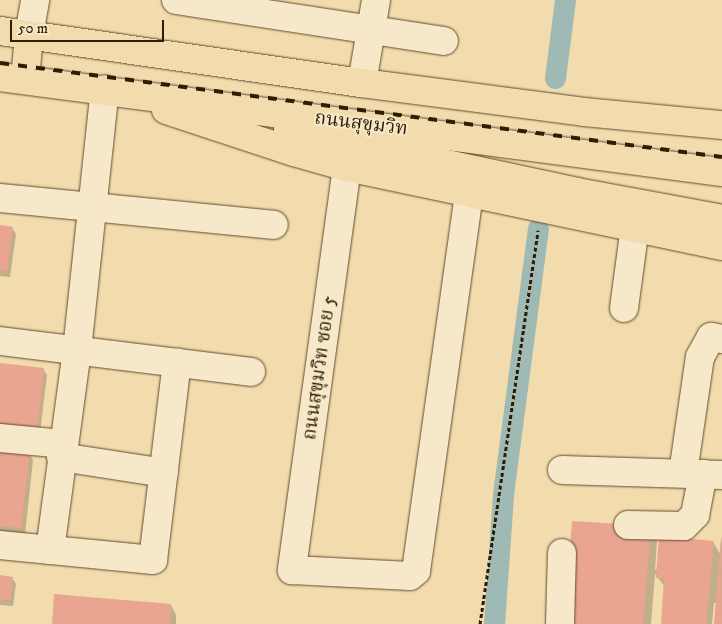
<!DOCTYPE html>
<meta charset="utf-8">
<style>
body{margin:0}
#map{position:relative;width:722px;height:624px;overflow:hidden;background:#f2dbad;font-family:"IM FELL DW Pica","Noto Serif Thai",serif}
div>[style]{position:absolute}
.shadow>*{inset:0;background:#0003}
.canal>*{height:21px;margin:-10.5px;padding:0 10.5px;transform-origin:10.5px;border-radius:10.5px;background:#9fb9b4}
.building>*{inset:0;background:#e9a590}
.path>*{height:3px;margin-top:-1.5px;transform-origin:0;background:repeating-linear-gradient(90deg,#2e1d04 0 4px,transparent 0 6.5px)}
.roads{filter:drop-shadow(0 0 1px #5f4c2e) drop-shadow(0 0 1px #5f4c2e)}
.minor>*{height:28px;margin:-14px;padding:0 14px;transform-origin:14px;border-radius:14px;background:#f7e8ca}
.highway>*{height:28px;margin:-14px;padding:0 14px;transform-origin:14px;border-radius:14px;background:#f2dbad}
.rail>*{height:4px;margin-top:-2px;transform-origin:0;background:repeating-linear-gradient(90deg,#2e1d04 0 9px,transparent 0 18px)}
span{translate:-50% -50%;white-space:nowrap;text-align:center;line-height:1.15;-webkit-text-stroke:4px #f7e8ca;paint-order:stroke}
.street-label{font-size:19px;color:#2e1d04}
.scale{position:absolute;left:10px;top:20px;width:154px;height:22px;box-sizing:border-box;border:2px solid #2e1d04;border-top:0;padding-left:6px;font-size:15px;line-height:18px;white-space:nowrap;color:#2e1d04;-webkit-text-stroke:4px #f7e8ca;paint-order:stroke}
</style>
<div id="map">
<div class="shadow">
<i style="clip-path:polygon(0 226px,12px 228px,16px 234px,10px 277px,0 276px)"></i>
<i style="clip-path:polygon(0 364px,43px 369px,47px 375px,38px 450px)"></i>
<i style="clip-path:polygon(0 450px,29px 453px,33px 460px,25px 535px,0 532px)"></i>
<i style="clip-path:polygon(650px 528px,657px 540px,655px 570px,713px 542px,720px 554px,722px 535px,722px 624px,715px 624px,717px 603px,714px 603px,712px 624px,662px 624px,665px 587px,655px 574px,651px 624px,565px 624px)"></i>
<i style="clip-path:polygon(0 577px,12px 578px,16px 584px,13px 606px,0 605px)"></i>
<i style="clip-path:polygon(171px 605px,176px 615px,176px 624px,53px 624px)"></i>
</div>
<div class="canal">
<i style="left:555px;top:78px;width:79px;rotate:-82.7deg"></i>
<i style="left:494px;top:624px;width:130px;rotate:-86deg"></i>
<i style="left:503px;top:494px;width:268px;rotate:-82.5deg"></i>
</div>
<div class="building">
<i style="clip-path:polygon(0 225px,13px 227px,7px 271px,0 270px)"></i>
<i style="clip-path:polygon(0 363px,44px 368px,37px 431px,0 440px)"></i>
<i style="clip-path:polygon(0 449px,30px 452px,21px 528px,0 526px)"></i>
<i style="clip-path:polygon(572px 521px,651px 526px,643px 624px,564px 624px)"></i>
<i style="clip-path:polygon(659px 536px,714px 541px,706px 624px,661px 624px,664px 578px,656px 578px)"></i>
<i style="clip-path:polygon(721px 537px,722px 624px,714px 624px)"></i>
<i style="clip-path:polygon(0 575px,13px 577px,10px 600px,0 599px)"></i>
<i style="clip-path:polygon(54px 594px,171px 604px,170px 624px,52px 624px)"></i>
</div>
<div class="path">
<i style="left:480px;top:624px;width:398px;rotate:-81.6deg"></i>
</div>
<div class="roads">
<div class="minor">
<i style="left:176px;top:0;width:271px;rotate:8.7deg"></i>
<i style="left:29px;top:35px;width:36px;rotate:-80deg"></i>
<i style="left:362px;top:83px;width:84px;rotate:-80.4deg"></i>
<i style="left:347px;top:167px;width:407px;rotate:97.8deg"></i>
<i style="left:292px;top:570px;width:118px;rotate:2.9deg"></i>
<i style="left:410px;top:576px;width:8px;rotate:-40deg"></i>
<i style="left:416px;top:571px;width:383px;rotate:-82deg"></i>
<i style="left:0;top:198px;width:275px;rotate:5.6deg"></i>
<i style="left:624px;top:308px;width:82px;rotate:-82.3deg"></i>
<i style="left:0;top:341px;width:253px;rotate:7deg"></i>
<i style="left:0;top:438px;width:63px;rotate:5.4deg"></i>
<i style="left:61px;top:457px;width:104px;rotate:8.8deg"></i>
<i style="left:562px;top:470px;width:160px;rotate:1.8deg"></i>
<i style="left:683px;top:473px;width:117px;rotate:-81.7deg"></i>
<i style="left:700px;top:357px;width:23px;rotate:-61deg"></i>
<i style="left:711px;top:337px;width:11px;rotate:10deg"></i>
<i style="left:628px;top:525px;width:56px;rotate:1deg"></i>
<i style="left:684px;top:526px;width:16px;rotate:-45deg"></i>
<i style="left:695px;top:515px;width:42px;rotate:-79deg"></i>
<i style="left:0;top:545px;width:154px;rotate:5.6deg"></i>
<i style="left:153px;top:560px;width:199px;rotate:-83.1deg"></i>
<i style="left:50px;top:550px;width:202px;rotate:-82.3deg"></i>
<i style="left:77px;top:350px;width:262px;rotate:-83.9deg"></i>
<i style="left:560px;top:624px;width:71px;rotate:-88.4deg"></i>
</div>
<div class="highway">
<i style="left:0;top:31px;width:366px;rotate:8.2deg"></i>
<i style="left:362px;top:83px;width:224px;rotate:7.4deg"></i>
<i style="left:584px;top:112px;width:139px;rotate:5.4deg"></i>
<i style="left:0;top:77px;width:728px;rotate:7.5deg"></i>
<i style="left:25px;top:80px;width:45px;rotate:-84.9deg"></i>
<i style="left:166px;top:110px;width:135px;rotate:18.2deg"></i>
<i style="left:294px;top:152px;width:55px;rotate:15.8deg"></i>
<i style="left:347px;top:167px;width:383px;rotate:11.9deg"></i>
<i style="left:288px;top:130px;width:296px;rotate:12.1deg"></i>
<i style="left:577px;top:192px;width:147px;rotate:10.5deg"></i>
</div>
</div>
<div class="rail">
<i style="left:0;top:63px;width:728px;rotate:7.42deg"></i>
</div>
<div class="street-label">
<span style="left:361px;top:124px;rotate:7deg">ถนนสุขุมวิท</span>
<span style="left:320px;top:368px;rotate:-82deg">ถนนสุขุมวิท ซอย 5</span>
</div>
<div class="scale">50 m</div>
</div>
